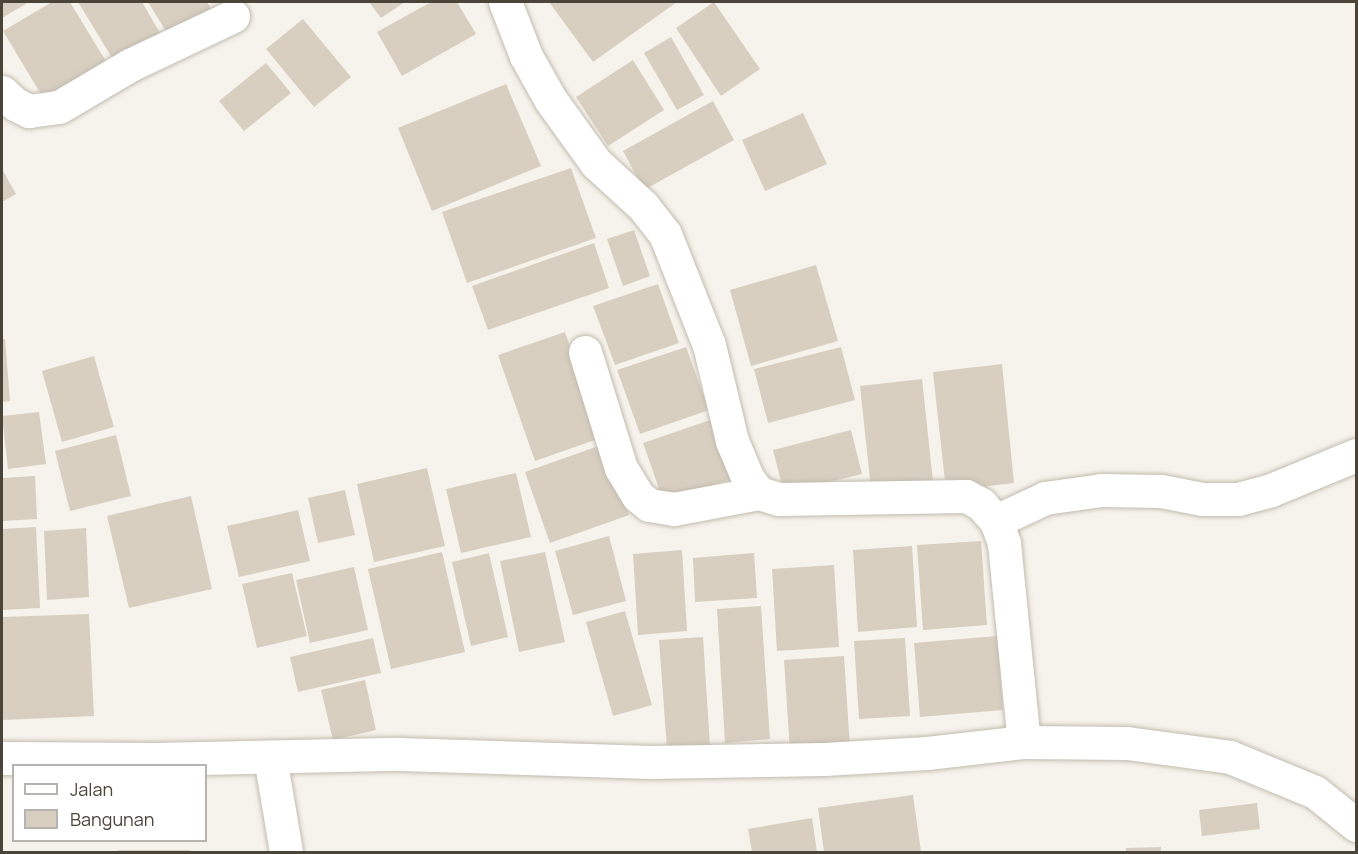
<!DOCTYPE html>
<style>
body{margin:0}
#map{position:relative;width:1358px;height:854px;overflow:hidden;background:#f6f3ec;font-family:Manrope,sans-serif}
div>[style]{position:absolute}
.building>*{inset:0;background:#d8cfc1}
.roads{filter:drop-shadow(0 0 2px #c2bbae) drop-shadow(0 0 2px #c2bbae)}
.street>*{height:33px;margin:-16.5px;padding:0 16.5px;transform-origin:16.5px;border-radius:16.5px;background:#fff}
span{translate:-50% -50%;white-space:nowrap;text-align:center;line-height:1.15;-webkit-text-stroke:4.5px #fff;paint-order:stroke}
.frame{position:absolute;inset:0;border:3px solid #4b4439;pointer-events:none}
.legend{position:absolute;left:12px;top:764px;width:195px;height:78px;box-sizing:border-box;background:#fff;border:2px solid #b7b4b0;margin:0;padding:8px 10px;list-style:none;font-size:18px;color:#4b4439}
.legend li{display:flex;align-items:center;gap:12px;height:30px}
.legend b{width:30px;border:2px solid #b7b4b0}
</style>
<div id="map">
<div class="building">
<i style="clip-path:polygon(2px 2px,29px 2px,2px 18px)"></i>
<i style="clip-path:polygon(52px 2px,70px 2px,110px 68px,48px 106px,3px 31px)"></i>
<i style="clip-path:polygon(78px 2px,142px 2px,163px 38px,117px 66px)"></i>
<i style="clip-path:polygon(148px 2px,207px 2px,215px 15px,172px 41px)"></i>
<i style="clip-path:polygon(369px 2px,405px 2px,381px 18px)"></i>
<i style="clip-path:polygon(431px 2px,457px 2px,476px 34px,402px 76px,377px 32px)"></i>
<i style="clip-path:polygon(549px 2px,677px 2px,593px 62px)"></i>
<i style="clip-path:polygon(714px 2px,760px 69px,721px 96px,676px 28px)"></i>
<i style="clip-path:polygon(303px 19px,351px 77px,314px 107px,266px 49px)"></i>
<i style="clip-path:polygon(671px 37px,704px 95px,677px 110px,644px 53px)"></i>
<i style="clip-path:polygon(633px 60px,664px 110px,608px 146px,576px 97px)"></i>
<i style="clip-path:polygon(266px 63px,291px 93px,244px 131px,219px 101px)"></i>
<i style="clip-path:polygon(506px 84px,541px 166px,432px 211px,398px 128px)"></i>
<i style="clip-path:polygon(713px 101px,734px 140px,644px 190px,623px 151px)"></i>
<i style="clip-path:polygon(803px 113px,827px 164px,765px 191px,742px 140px)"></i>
<i style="clip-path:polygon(571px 168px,596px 238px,467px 283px,442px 212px)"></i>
<i style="clip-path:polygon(2px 169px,16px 194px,2px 202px)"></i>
<i style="clip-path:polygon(634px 230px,650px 276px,623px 286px,607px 239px)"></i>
<i style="clip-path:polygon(594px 243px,609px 288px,488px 330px,472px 286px)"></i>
<i style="clip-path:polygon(816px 265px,838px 341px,751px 366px,730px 290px)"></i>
<i style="clip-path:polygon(658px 284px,679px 343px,615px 365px,593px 306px)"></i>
<i style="clip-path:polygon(565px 332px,601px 438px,535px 461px,498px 355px)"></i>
<i style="clip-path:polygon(2px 339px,5px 339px,10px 401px,2px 402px)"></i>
<i style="clip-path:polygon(686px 347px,709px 410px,640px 434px,617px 370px)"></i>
<i style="clip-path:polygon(841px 347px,855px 400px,768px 423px,754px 369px)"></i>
<i style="clip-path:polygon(94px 356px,114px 427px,62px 442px,42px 371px)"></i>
<i style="clip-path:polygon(1002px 364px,1014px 483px,946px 491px,933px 372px)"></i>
<i style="clip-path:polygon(922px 379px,934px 491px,872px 498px,860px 386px)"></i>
<i style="clip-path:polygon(39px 412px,46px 464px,8px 469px,2px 416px)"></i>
<i style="clip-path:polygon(716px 418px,736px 477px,664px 503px,643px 443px)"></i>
<i style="clip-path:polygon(851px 430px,862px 474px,784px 493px,773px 450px)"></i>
<i style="clip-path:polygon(116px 435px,131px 496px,70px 511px,55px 451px)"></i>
<i style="clip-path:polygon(604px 444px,629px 515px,550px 543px,525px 472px)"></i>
<i style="clip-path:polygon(427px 468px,445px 546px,374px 562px,357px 484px)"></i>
<i style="clip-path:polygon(516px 473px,531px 537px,461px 553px,446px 489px)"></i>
<i style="clip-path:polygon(35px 476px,37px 519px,2px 521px,2px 478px)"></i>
<i style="clip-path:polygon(345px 490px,355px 535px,318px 543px,308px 498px)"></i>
<i style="clip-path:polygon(191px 496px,212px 589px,129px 608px,107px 516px)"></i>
<i style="clip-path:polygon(298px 510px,310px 561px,239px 577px,227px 526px)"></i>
<i style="clip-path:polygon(36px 527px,40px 608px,2px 610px,2px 529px)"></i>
<i style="clip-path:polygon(86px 528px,89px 597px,47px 600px,44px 531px)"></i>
<i style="clip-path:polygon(609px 536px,626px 601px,573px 615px,555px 551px)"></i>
<i style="clip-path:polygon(981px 541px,987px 625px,923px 630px,917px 545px)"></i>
<i style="clip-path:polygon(912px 546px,917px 627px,858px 632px,853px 550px)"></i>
<i style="clip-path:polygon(682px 550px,687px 631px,638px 635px,633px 554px)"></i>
<i style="clip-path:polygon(442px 552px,465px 652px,391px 669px,368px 569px)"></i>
<i style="clip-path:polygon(545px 552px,565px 642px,519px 652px,500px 561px)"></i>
<i style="clip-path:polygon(489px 553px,508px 637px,471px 646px,452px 562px)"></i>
<i style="clip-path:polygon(754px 553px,757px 598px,695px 602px,693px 558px)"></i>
<i style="clip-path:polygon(834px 565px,839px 647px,777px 651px,772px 569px)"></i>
<i style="clip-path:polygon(354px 567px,368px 630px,310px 643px,296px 580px)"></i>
<i style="clip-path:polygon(292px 573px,307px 636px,257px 648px,242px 584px)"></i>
<i style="clip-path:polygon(761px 606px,770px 739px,725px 743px,717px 609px)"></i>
<i style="clip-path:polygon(625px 611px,652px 705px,613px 716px,586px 622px)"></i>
<i style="clip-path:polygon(89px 614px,94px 716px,2px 720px,2px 617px)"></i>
<i style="clip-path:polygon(997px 636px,1003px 710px,920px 717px,914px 643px)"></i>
<i style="clip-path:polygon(703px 637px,710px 746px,667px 749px,659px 640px)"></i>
<i style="clip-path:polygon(373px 638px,381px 673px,298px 692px,290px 657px)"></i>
<i style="clip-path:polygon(905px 638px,910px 716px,859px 719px,854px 641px)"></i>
<i style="clip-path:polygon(844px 656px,850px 748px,790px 752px,784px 660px)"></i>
<i style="clip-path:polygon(365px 680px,376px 730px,333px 740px,321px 690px)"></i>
<i style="clip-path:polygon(913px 795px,921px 852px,824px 852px,818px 808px)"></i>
<i style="clip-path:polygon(1257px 803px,1260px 829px,1202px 836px,1199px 810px)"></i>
<i style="clip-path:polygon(812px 818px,817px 852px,752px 852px,748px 829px)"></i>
<i style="clip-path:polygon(1161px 847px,1161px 852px,1126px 852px,1126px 848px)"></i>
<i style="clip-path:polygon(118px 850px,190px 850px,190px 852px,118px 852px)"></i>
</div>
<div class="roads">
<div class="street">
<i style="left:505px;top:2px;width:58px;rotate:68.7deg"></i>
<i style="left:526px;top:56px;width:49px;rotate:60.8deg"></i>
<i style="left:550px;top:99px;width:79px;rotate:54.3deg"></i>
<i style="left:596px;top:163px;width:64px;rotate:42.5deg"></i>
<i style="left:643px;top:206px;width:36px;rotate:52deg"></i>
<i style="left:665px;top:234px;width:119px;rotate:68.4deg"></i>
<i style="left:709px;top:345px;width:99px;rotate:76.5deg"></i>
<i style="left:732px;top:441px;width:41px;rotate:67.2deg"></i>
<i style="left:748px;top:479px;width:18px;rotate:52deg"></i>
<i style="left:759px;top:493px;width:21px;rotate:17deg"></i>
<i style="left:779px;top:499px;width:187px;rotate:-0.9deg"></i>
<i style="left:966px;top:496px;width:17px;rotate:28deg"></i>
<i style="left:981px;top:504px;width:23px;rotate:49deg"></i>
<i style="left:996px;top:521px;width:23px;rotate:70deg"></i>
<i style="left:1004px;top:543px;width:200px;rotate:84.3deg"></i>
<i style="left:2px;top:92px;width:18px;rotate:43deg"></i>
<i style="left:15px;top:104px;width:16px;rotate:27deg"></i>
<i style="left:29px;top:111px;width:30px;rotate:-8deg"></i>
<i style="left:59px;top:107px;width:82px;rotate:-30.6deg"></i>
<i style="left:130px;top:65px;width:114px;rotate:-25.4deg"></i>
<i style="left:585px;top:352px;width:121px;rotate:72.8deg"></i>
<i style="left:621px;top:468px;width:33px;rotate:59deg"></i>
<i style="left:638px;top:496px;width:14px;rotate:39deg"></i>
<i style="left:649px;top:505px;width:25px;rotate:9deg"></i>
<i style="left:674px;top:509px;width:86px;rotate:-10.7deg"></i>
<i style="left:996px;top:521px;width:54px;rotate:-25.1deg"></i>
<i style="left:1045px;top:498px;width:57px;rotate:-8.1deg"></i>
<i style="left:1101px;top:490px;width:60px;rotate:1deg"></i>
<i style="left:1161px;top:491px;width:42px;rotate:11deg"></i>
<i style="left:1202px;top:499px;width:36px"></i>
<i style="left:1238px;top:499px;width:34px;rotate:-15deg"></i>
<i style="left:1271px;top:490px;width:92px;rotate:-22.4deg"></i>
<i style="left:270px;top:757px;width:96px;rotate:80.4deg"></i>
<i style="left:2px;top:758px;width:152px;rotate:0.4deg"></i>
<i style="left:154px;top:759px;width:245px;rotate:-1.2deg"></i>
<i style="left:399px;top:754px;width:251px;rotate:1.8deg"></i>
<i style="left:650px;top:762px;width:174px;rotate:-1deg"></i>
<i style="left:824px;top:759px;width:103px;rotate:-3.3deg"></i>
<i style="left:927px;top:753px;width:98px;rotate:-6.5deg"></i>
<i style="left:1024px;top:742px;width:103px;rotate:0.6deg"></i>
<i style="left:1127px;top:743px;width:104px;rotate:7.7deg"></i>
<i style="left:1230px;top:757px;width:92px;rotate:22.4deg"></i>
<i style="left:1315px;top:792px;width:53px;rotate:38.8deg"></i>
</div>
</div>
<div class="frame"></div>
<ul class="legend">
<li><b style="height:8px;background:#fff"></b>Jalan</li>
<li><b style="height:16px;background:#d8cfc1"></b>Bangunan</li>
</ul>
</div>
